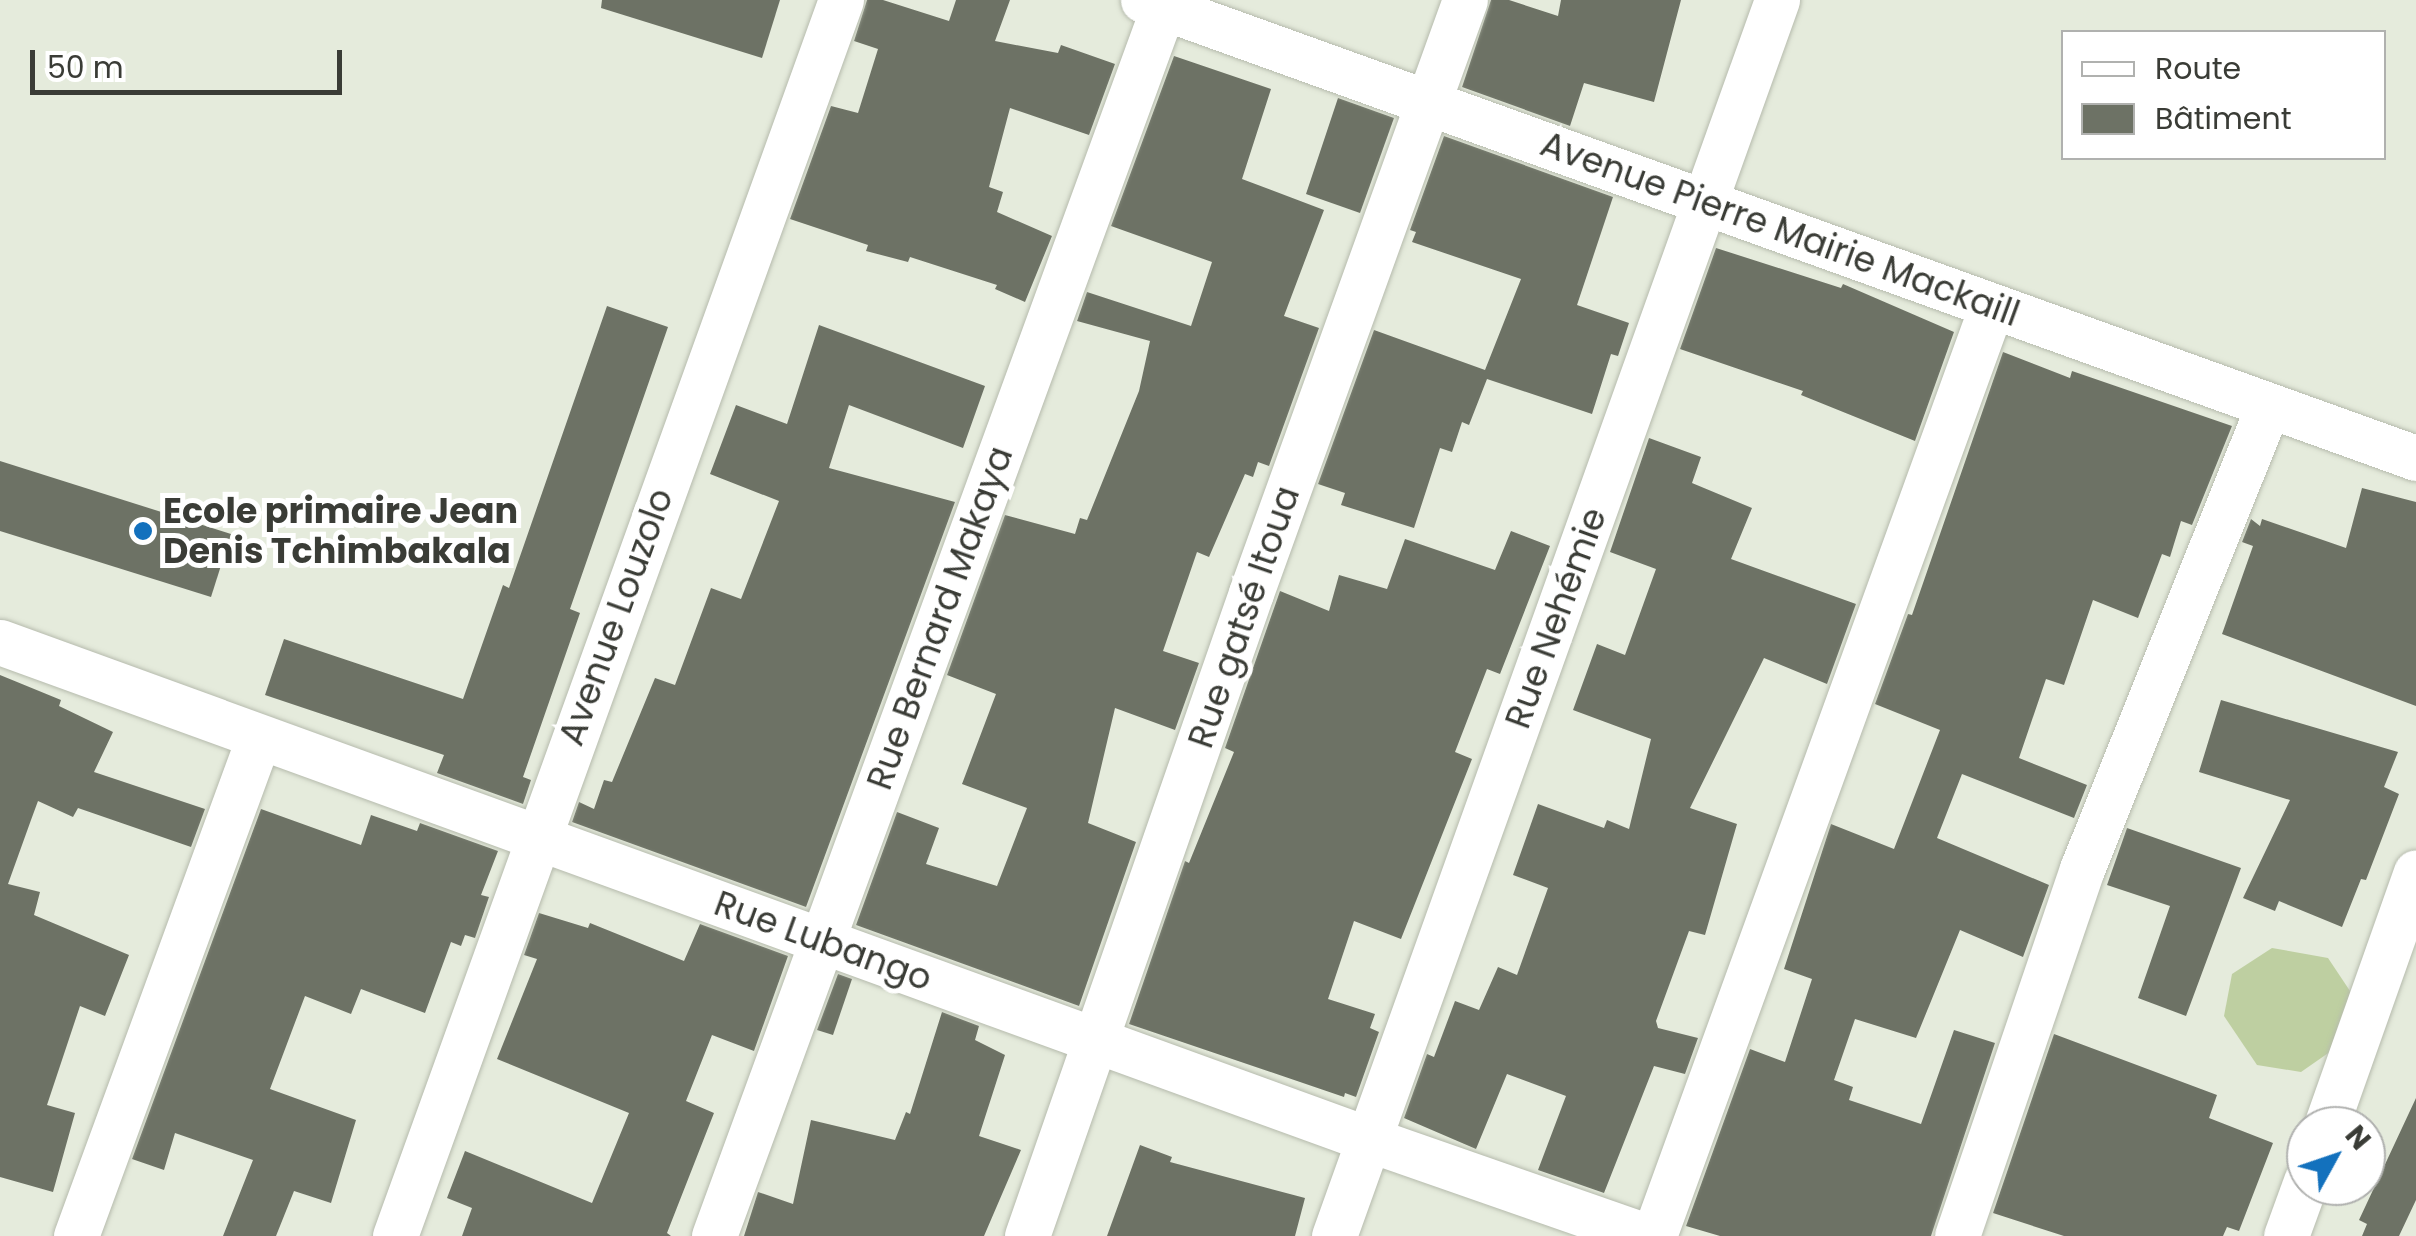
<!DOCTYPE html>
<meta charset="utf-8">
<style>
body{margin:0}
#map{position:relative;width:2416px;height:1236px;overflow:hidden;background:#e5ebdc;font-family:Poppins,sans-serif}
div>[style]{position:absolute}
.green>*{inset:0;background:#becfa1}
.building>*{inset:0;background:#6d7265}
.roads{filter:drop-shadow(0 0 2px #b6bbad) drop-shadow(0 0 2px #b6bbad)}
.street>*{height:45px;margin:-22.5px;padding:0 22.5px;transform-origin:22.5px;border-radius:22.5px;background:#fff}
.dots>*{width:28px;height:28px;translate:-50% -50%;box-sizing:border-box;border:5px solid #fff;border-radius:50%}
span{translate:-50% -50%;white-space:nowrap;text-align:center;line-height:1.15;-webkit-text-stroke:10px #fff;paint-order:stroke}
.street-label{font-size:35px;color:#3a3c36}
.poi-label{font-size:35px;color:#3a3c36;font-weight:700}
.left{translate:0 -50%;text-align:left}
.legend{position:absolute;left:2061px;top:30px;width:325px;height:130px;box-sizing:border-box;background:#fff;border:2px solid #b0b1af;margin:0;padding:12px 18px;list-style:none;font-size:30px;color:#3a3c36}
.legend li{display:flex;align-items:center;gap:20px;height:50px}
.legend b{width:50px;border:2px solid #b0b1af}
.north{position:absolute;left:2286px;top:1106px;width:100px;height:100px;box-sizing:border-box;background:#fff;border:2px solid #b0b1af;border-radius:50%;rotate:50deg;font-size:28px;font-weight:700;line-height:40px;text-align:center;color:#3a3c36}
.north::after{content:'';display:block;margin:auto;width:35px;height:45px;background:#1371bd;clip-path:polygon(50% 0,100% 100%,50% 72%,0 100%)}
.scale{position:absolute;left:30px;top:50px;width:312px;height:45px;box-sizing:border-box;border:5px solid #3a3c36;border-top:0;padding-left:12px;font-size:30px;line-height:35px;white-space:nowrap;color:#3a3c36;-webkit-text-stroke:8px #fff;paint-order:stroke}
</style>
<div id="map">
<div class="green">
<i style="clip-path:polygon(2272px 948px,2328px 958px,2362px 1009px,2347px 1040px,2301px 1072px,2257px 1065px,2224px 1016px,2232px 974px)"></i>
</div>
<div class="building">
<i style="clip-path:polygon(602px 0,780px 0,762px 58px,601px 8px)"></i>
<i style="clip-path:polygon(867px 0,883px 0,949px 21px,956px 0,1010px 0,995px 41px,1058px 53px,1061px 45px,1115px 64px,1089px 135px,1010px 108px,989px 187px,1003px 192px,997px 212px,1052px 236px,1025px 302px,995px 289px,997px 285px,910px 257px,908px 262px,866px 251px,868px 245px,790px 219px,831px 106px,858px 113px,878px 49px,854px 41px)"></i>
<i style="clip-path:polygon(1491px 0,1509px 0,1558px 16px,1561px 0,1681px 0,1654px 102px,1584px 83px,1570px 126px,1462px 87px)"></i>
<i style="clip-path:polygon(1174px 56px,1271px 89px,1242px 179px,1324px 210px,1284px 316px,1319px 328px,1269px 466px,1258px 462px,1253px 477px,1245px 474px,1209px 557px,1197px 552px,1163px 651px,1199px 663px,1175px 730px,1115px 708px,1088px 823px,1136px 842px,1079px 1006px,856px 925px,897px 812px,939px 828px,926px 864px,997px 886px,1027px 808px,962px 784px,996px 694px,947px 675px,1005px 515px,1075px 534px,1080px 518px,1087px 520px,1139px 391px,1150px 341px,1077px 321px,1087px 292px,1191px 326px,1212px 262px,1111px 226px)"></i>
<i style="clip-path:polygon(1338px 98px,1394px 118px,1360px 213px,1306px 194px)"></i>
<i style="clip-path:polygon(1444px 136px,1613px 197px,1577px 305px,1629px 323px,1618px 356px,1611px 354px,1592px 414px,1487px 379px,1469px 425px,1462px 422px,1452px 452px,1440px 448px,1414px 528px,1341px 505px,1345px 493px,1318px 484px,1374px 330px,1485px 370px,1521px 279px,1412px 242px,1416px 232px,1410px 230px)"></i>
<i style="clip-path:polygon(1716px 248px,1841px 288px,1843px 284px,1954px 332px,1915px 441px,1801px 395px,1803px 391px,1680px 349px)"></i>
<i style="clip-path:polygon(607px 306px,668px 327px,570px 609px,580px 613px,523px 777px,531px 780px,523px 804px,437px 773px,444px 755px,265px 695px,284px 639px,463px 699px,503px 585px,509px 588px)"></i>
<i style="clip-path:polygon(819px 325px,985px 386px,963px 448px,849px 405px,829px 468px,955px 502px,806px 907px,572px 822px,579px 802px,594px 809px,604px 780px,612px 782px,655px 678px,675px 685px,711px 588px,741px 599px,779px 501px,710px 474px,736px 405px,787px 424px)"></i>
<i style="clip-path:polygon(2003px 352px,2070px 378px,2072px 371px,2232px 426px,2192px 525px,2181px 521px,2170px 557px,2162px 554px,2138px 618px,2093px 600px,2064px 685px,2046px 679px,2019px 758px,2087px 785px,2074px 818px,1962px 774px,1937px 838px,2049px 885px,2023px 957px,1960px 930px,1916px 1038px,1855px 1019px,1834px 1080px,1853px 1087px,1849px 1100px,1921px 1124px,1954px 1030px,1995px 1043px,1931px 1236px,1720px 1236px,1686px 1226px,1750px 1049px,1785px 1062px,1812px 979px,1784px 969px,1831px 824px,1894px 849px,1940px 730px,1875px 704px,1908px 614px,1912px 615px)"></i>
<i style="clip-path:polygon(1649px 438px,1701px 457px,1692px 483px,1752px 508px,1731px 559px,1856px 604px,1827px 684px,1764px 658px,1690px 808px,1737px 824px,1705px 935px,1689px 931px,1656px 1021px,1658px 1028px,1698px 1038px,1685px 1074px,1654px 1066px,1604px 1193px,1538px 1170px,1566px 1096px,1507px 1074px,1476px 1149px,1404px 1118px,1427px 1054px,1434px 1057px,1455px 1001px,1479px 1010px,1498px 967px,1517px 975px,1548px 888px,1513px 875px,1538px 804px,1604px 828px,1607px 820px,1629px 829px,1651px 739px,1573px 710px,1597px 644px,1625px 655px,1656px 569px,1610px 552px)"></i>
<i style="clip-path:polygon(0 461px,231px 534px,211px 597px,0 531px)"></i>
<i style="clip-path:polygon(2362px 488px,2416px 502px,2416px 706px,2222px 634px,2253px 546px,2242px 542px,2251px 519px,2260px 526px,2262px 519px,2346px 548px)"></i>
<i style="clip-path:polygon(1511px 531px,1550px 546px,1500px 674px,1487px 669px,1455px 752px,1472px 759px,1401px 939px,1354px 921px,1328px 999px,1375px 1014px,1370px 1028px,1379px 1032px,1356px 1097px,1345px 1093px,1344px 1097px,1129px 1024px,1185px 861px,1189px 863px,1234px 752px,1225px 748px,1280px 591px,1329px 611px,1339px 575px,1387px 589px,1405px 539px,1495px 570px)"></i>
<i style="clip-path:polygon(0 675px,61px 700px,59px 706px,113px 732px,94px 772px,205px 809px,191px 847px,78px 808px,73px 817px,38px 801px,31px 820px,8px 884px,40px 892px,34px 915px,129px 955px,105px 1016px,80px 1006px,47px 1105px,75px 1113px,53px 1192px,0 1177px)"></i>
<i style="clip-path:polygon(2221px 700px,2398px 752px,2384px 787px,2399px 794px,2366px 880px,2361px 879px,2342px 927px,2279px 901px,2275px 911px,2243px 898px,2290px 800px,2199px 772px)"></i>
<i style="clip-path:polygon(261px 809px,361px 845px,371px 815px,417px 831px,420px 823px,498px 851px,481px 895px,489px 897px,475px 938px,465px 935px,461px 946px,451px 942px,425px 1013px,361px 989px,351px 1014px,305px 996px,270px 1089px,356px 1120px,331px 1203px,294px 1191px,276px 1236px,223px 1236px,253px 1160px,175px 1133px,164px 1170px,132px 1159px)"></i>
<i style="clip-path:polygon(2127px 828px,2241px 868px,2186px 1016px,2138px 998px,2170px 906px,2107px 885px)"></i>
<i style="clip-path:polygon(539px 913px,588px 928px,590px 923px,684px 961px,700px 924px,788px 956px,754px 1051px,712px 1035px,686px 1101px,714px 1113px,667px 1233px,671px 1236px,462px 1236px,472px 1208px,447px 1198px,465px 1151px,592px 1203px,629px 1113px,497px 1059px,537px 959px,524px 955px)"></i>
<i style="clip-path:polygon(838px 974px,852px 979px,833px 1035px,817px 1030px)"></i>
<i style="clip-path:polygon(942px 1012px,979px 1026px,975px 1040px,1005px 1055px,979px 1136px,1021px 1150px,984px 1236px,744px 1236px,758px 1192px,793px 1204px,811px 1120px,895px 1140px,906px 1112px,910px 1114px)"></i>
<i style="clip-path:polygon(2054px 1034px,2217px 1095px,2209px 1118px,2273px 1143px,2239px 1231px,2227px 1227px,2223px 1236px,2064px 1236px,1993px 1213px)"></i>
<i style="clip-path:polygon(2416px 1098px,2416px 1200px,2399px 1236px,2362px 1236px,2367px 1224px,2359px 1220px)"></i>
<i style="clip-path:polygon(1140px 1145px,1172px 1157px,1170px 1162px,1305px 1198px,1295px 1236px,1107px 1236px)"></i>
</div>
<div class="roads">
<div class="street">
<i style="left:1143px;top:0;width:1353px;rotate:19.79deg"></i>
<i style="left:0;top:642px;width:1455px;rotate:19.97deg"></i>
<i style="left:1368px;top:1139px;width:295px;rotate:19.2deg"></i>
<i style="left:2326px;top:1126px;width:269px;rotate:-70.5deg"></i>
<i style="left:76px;top:1236px;width:531px;rotate:-69.86deg"></i>
<i style="left:395px;top:1236px;width:1314px;rotate:-70.16deg"></i>
<i style="left:714px;top:1236px;width:1316px;rotate:-69.91deg"></i>
<i style="left:1027px;top:1236px;width:681px;rotate:-70.79deg"></i>
<i style="left:1251px;top:593px;width:630px;rotate:-70.16deg"></i>
<i style="left:1334px;top:1236px;width:1313px;rotate:-70.28deg"></i>
<i style="left:1654px;top:1236px;width:987px;rotate:-70.04deg"></i>
<i style="left:1957px;top:1236px;width:388px;rotate:-71.2deg"></i>
<i style="left:2082px;top:869px;width:499px;rotate:-68.1deg"></i>
<i style="left:2286px;top:1236px;width:59px;rotate:-70deg"></i>
</div>
</div>
<div class="dots">
<i style="left:143px;top:531px;background:#1371bd"></i>
</div>
<div class="street-label">
<span style="left:1780px;top:229px;rotate:20deg">Avenue Pierre Mairie Mackaill</span>
<span style="left:616px;top:617px;rotate:-70deg">Avenue Louzolo</span>
<span style="left:1244px;top:617px;rotate:-71deg">Rue gatsé Itoua</span>
<span style="left:940px;top:618px;rotate:-70deg">Rue Bernard Makaya</span>
<span style="left:1556px;top:618px;rotate:-70deg">Rue Nehémie</span>
<span style="left:823px;top:941px;rotate:20deg">Rue Lubango</span>
</div>
<div class="poi-label">
<span class="left" style="left:163px;top:531px">Ecole primaire Jean<br>Denis Tchimbakala</span>
</div>
<ul class="legend">
<li><b style="height:12px;background:#fff"></b>Route</li>
<li><b style="height:28px;background:#6d7265"></b>Bâtiment</li>
</ul>
<div class="north">N</div>
<div class="scale">50 m</div>
</div>
